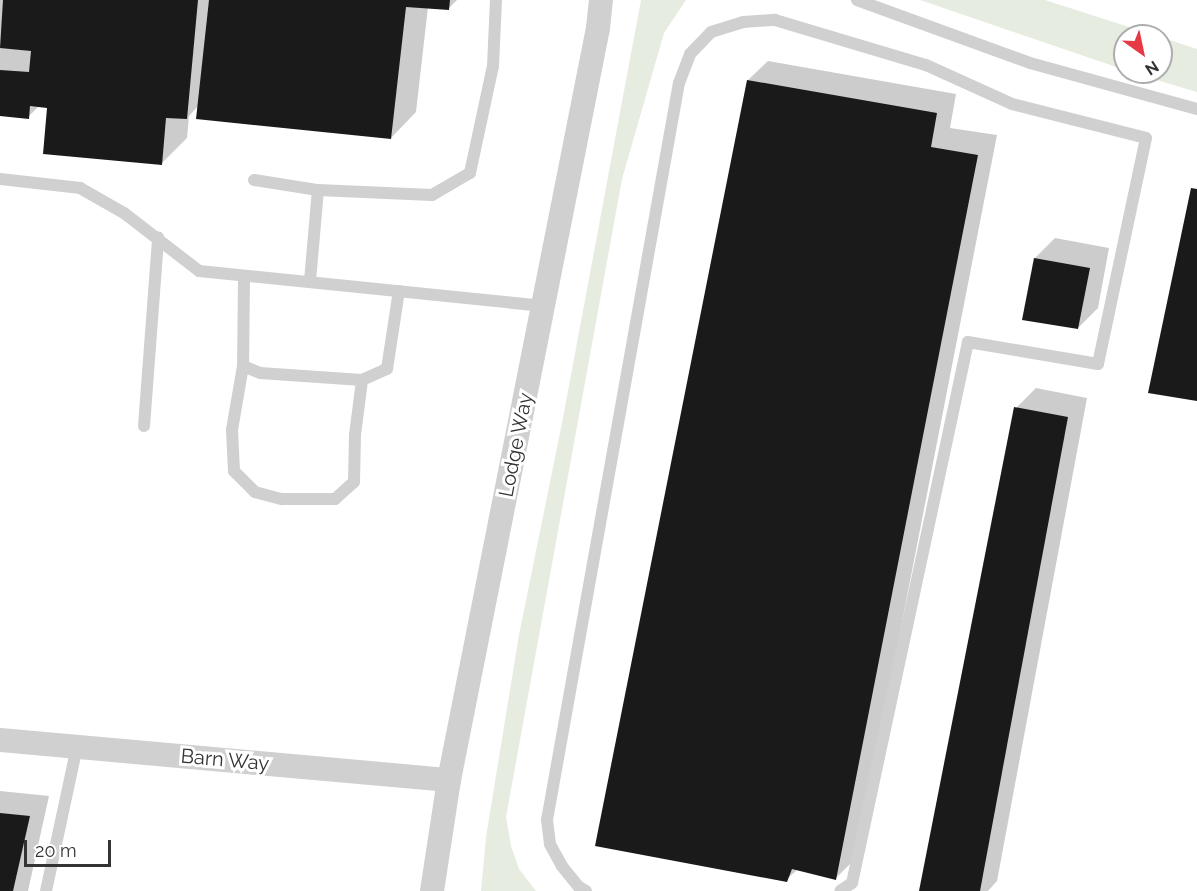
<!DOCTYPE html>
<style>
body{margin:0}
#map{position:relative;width:1197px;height:891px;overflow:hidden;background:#fff;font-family:Raleway,sans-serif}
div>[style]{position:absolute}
.green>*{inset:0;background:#e6ecdf}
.shadow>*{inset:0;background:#0003}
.building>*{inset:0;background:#1a1a1a}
.service>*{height:12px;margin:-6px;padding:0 6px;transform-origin:6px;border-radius:6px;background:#d0d0d0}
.minor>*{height:24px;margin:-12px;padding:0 12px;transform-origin:12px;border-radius:12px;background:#d0d0d0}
span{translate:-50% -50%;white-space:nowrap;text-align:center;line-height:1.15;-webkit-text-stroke:6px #fff;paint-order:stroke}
.street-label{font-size:20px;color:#333}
.north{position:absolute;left:1113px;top:24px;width:60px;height:60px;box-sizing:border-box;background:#fff;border:2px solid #adadad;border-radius:50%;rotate:147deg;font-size:16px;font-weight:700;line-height:24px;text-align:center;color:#333}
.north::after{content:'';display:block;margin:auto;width:21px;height:27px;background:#e63946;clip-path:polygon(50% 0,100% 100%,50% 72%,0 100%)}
.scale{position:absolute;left:24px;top:840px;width:87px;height:27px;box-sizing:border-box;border:3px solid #333;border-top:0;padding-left:8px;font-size:18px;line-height:21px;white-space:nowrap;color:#333;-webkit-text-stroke:4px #fff;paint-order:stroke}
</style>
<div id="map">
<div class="green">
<i style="clip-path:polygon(641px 0,686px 0,664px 33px,622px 179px,506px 817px,511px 846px,519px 869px,536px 891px,481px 891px,486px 837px,519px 635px,563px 418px)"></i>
<i style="clip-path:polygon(920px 0,1045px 0,1157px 36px,1125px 36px,1125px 70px)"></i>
<i style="clip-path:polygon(1161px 37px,1197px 49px,1197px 92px,1130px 72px,1161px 72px)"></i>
</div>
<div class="shadow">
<i style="clip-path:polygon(0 0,457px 0,448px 9px,428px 7px,416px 112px,391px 138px,199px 105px,189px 116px,187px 138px,161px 164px,48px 107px,39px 106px,28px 117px,0 100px)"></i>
<i style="clip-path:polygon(768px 61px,956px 94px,950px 128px,997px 135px,856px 858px,836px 878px,798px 869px,786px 880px,748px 80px)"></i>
<i style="clip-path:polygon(1055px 238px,1109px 248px,1098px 308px,1078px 328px,1035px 258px)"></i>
<i style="clip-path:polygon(1036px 388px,1087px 398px,997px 881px,988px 891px,920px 891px,1016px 408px)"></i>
<i style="clip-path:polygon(0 791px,49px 796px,28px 891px,0 891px)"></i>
</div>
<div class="building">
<i style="clip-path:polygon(3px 0,198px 0,187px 119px,166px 118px,162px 165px,43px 154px,47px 108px,30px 106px,29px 119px,0 116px,0 70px,29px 72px,31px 51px,0 48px)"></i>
<i style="clip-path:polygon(209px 0,450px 0,449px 10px,406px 7px,391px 139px,196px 119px)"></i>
<i style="clip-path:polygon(747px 80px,937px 113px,931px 147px,978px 155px,836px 880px,792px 869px,787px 882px,595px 846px)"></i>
<i style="clip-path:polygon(1191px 188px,1197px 189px,1197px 401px,1148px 393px)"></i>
<i style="clip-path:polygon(1034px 258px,1090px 268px,1078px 329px,1022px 320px)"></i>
<i style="clip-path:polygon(1014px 407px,1068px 417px,980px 891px,919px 891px)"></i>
<i style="clip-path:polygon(0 813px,30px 816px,13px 891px,0 891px)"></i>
</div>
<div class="service">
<i style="left:857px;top:0;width:184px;rotate:20deg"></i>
<i style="left:1030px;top:63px;width:173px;rotate:15.4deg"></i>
<i style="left:0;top:179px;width:81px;rotate:6.4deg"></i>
<i style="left:80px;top:188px;width:51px;rotate:29.6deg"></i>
<i style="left:124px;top:213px;width:95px;rotate:37.7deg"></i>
<i style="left:199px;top:271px;width:346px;rotate:5.8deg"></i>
<i style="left:254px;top:180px;width:65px;rotate:8.9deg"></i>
<i style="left:244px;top:277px;width:89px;rotate:90.6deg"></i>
<i style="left:243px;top:366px;width:65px;rotate:99.8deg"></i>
<i style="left:232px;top:430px;width:41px;rotate:87.2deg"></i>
<i style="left:234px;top:471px;width:30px;rotate:45deg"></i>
<i style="left:255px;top:492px;width:28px;rotate:15deg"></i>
<i style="left:282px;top:499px;width:53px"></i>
<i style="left:335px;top:499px;width:25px;rotate:-42deg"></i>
<i style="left:354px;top:482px;width:47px;rotate:-88.8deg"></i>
<i style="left:355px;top:435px;width:55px;rotate:-82.7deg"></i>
<i style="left:362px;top:380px;width:27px;rotate:-24deg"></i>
<i style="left:387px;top:369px;width:79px;rotate:-81.3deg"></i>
<i style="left:310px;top:281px;width:91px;rotate:-85deg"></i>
<i style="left:318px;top:190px;width:114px;rotate:2.5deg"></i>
<i style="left:432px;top:195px;width:44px;rotate:-30.1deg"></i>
<i style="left:470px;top:173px;width:109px;rotate:-77.9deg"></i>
<i style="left:493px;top:66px;width:66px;rotate:-87.4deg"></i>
<i style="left:243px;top:366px;width:18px;rotate:22deg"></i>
<i style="left:260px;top:373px;width:102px;rotate:3.9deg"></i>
<i style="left:144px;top:426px;width:189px;rotate:-85.7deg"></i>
<i style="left:46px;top:891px;width:148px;rotate:-77.9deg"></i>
<i style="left:586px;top:891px;width:9px;rotate:-148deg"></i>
<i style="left:578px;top:886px;width:26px;rotate:-129deg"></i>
<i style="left:562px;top:866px;width:25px;rotate:-119deg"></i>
<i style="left:550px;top:844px;width:24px;rotate:-97deg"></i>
<i style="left:547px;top:820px;width:749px;rotate:-79.85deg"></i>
<i style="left:679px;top:83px;width:31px;rotate:-69deg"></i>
<i style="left:690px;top:54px;width:30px;rotate:-46deg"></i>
<i style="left:711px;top:32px;width:34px;rotate:-17deg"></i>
<i style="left:743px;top:22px;width:32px;rotate:-4deg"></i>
<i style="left:775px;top:20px;width:158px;rotate:16.6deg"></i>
<i style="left:926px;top:65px;width:94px;rotate:24.4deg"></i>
<i style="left:1012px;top:104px;width:138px;rotate:14.2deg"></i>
<i style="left:1146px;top:138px;width:231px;rotate:102deg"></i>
<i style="left:1098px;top:364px;width:132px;rotate:-170.4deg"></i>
<i style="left:968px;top:342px;width:553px;rotate:102.1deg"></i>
<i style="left:852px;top:883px;width:14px;rotate:146deg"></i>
</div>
<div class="minor">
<i style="left:0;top:740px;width:451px;rotate:5.1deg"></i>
<i style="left:432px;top:891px;width:112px;rotate:-81.3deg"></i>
<i style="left:449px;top:780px;width:767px;rotate:-78.79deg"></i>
<i style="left:598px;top:28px;width:28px;rotate:-84deg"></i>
</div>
<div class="street-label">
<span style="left:516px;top:445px;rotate:-79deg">Lodge Way</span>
<span style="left:225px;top:760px;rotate:5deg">Barn Way</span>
</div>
<div class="north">N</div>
<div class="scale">20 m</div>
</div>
